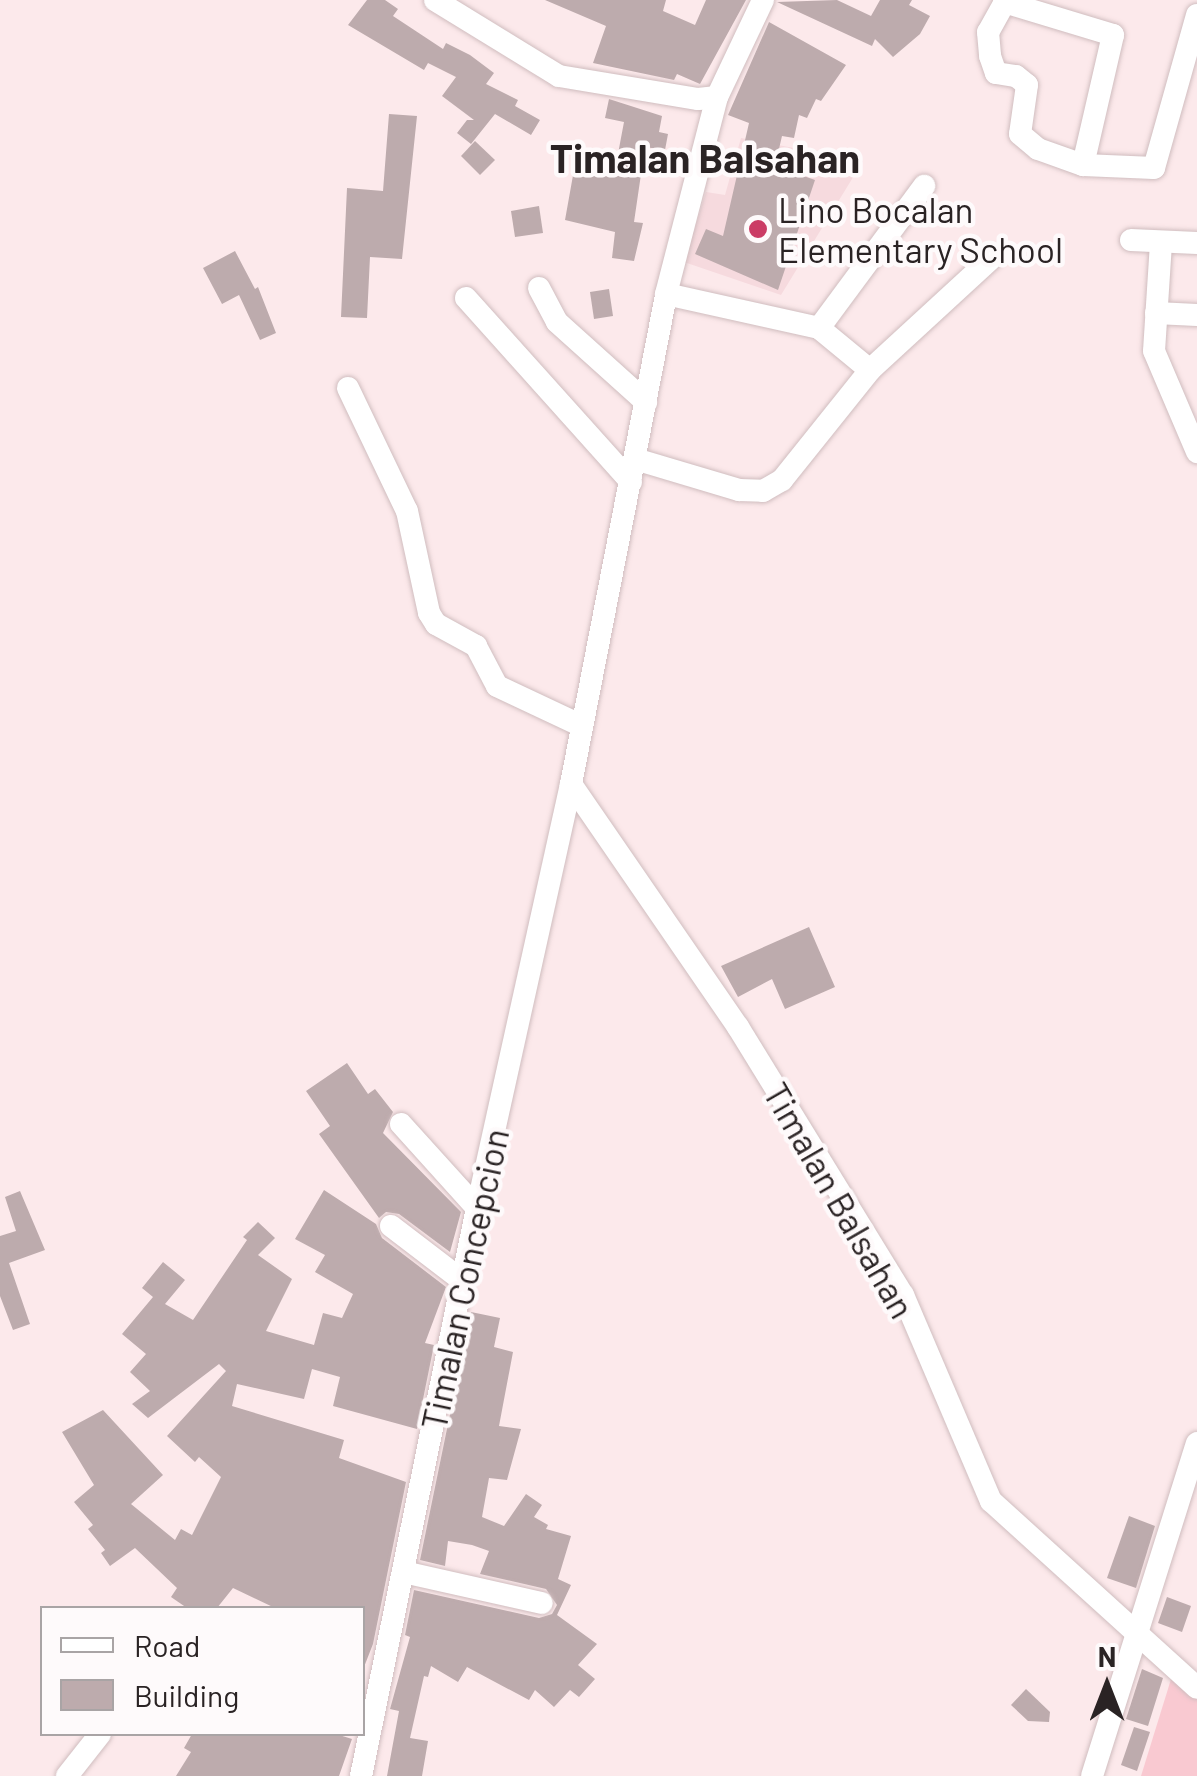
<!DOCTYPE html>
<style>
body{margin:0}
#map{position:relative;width:1197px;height:1776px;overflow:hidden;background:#fce9eb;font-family:Barlow,sans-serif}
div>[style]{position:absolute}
.built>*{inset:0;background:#f6dade}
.green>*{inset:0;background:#f9c9d1}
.building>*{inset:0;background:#bdabad}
.roads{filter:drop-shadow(0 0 2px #d0bdbf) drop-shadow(0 0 2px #d0bdbf)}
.minor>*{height:22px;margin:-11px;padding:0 11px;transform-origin:11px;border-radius:11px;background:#fff}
.dots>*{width:28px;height:28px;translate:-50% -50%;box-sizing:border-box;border:5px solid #fefafb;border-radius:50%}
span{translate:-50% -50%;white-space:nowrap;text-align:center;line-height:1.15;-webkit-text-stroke:9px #fefafb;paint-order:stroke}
.poi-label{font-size:35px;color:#2a2324}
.left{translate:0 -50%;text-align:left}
.street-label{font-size:35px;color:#2a2324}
.quarter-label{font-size:40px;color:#2a2324;font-weight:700}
.legend{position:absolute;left:40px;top:1606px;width:325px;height:130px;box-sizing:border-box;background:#fefafb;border:2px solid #a9a4a5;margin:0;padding:12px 18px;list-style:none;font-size:30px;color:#2a2324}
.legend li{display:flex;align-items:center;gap:20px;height:50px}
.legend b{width:50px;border:2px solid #a9a4a5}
.north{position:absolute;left:1057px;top:1636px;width:100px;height:100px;-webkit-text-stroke:8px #fefafb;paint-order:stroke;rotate:0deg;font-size:28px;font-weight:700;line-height:40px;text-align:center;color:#2a2324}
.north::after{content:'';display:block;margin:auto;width:35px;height:45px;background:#2a2324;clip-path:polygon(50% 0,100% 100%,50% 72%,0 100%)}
</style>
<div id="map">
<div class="built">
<i style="clip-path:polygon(741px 138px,863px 161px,781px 295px,684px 262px,706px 192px,725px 195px)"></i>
</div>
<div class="green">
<i style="clip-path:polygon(1172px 1676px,1197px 1694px,1197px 1776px,1141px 1776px)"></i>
</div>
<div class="building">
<i style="clip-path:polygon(367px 0,385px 0,398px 9px,393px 16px,443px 49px,446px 43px,470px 55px,494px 73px,486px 84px,518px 100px,515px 106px,540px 120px,531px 135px,495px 114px,471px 144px,457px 133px,467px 120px,474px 120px,442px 96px,456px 77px,428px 63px,424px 70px,348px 25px)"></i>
<i style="clip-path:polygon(545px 0,666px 0,663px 11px,695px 25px,706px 0,746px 0,700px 84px,677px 74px,674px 80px,593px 63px,606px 26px)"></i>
<i style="clip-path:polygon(837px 0,871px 16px,880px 0,912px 0,909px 5px,930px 16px,920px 34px,893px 57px,875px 39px,872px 46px,777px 2px)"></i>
<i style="clip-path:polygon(769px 22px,846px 65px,821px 101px,816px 99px,807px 118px,799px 115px,794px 138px,782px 136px,775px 166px,815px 180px,778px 290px,695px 254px,706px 229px,723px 236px,749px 123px,728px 115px)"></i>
<i style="clip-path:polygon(609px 99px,662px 116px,659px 132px,668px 134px,665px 150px,645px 147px,634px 222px,643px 223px,634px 261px,612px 258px,615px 232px,565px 220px,577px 153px,617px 159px,624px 122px,605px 118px)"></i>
<i style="clip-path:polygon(389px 114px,417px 116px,402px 259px,370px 257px,367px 318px,341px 317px,347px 188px,383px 191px)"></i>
<i style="clip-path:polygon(475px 141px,495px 160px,480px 175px,461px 156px)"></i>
<i style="clip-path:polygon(539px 206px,543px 233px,515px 237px,511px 211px)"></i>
<i style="clip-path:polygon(235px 251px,255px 289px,258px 287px,276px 333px,260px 340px,239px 295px,222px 304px,203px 268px)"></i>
<i style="clip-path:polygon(609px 289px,613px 316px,594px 319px,590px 292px)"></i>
<i style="clip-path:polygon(809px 927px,835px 987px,785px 1009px,772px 979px,738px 997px,721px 966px)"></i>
<i style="clip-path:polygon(347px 1063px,368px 1094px,375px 1089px,393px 1112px,383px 1133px,461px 1212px,450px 1252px,399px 1214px,386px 1212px,379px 1218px,319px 1134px,330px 1126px,306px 1091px)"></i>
<i style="clip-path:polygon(324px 1190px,376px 1224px,382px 1238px,446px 1287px,425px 1343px,434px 1345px,417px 1429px,333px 1406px,340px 1377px,312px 1369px,304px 1399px,237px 1384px,232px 1406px,344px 1440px,339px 1458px,406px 1482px,373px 1644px,364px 1667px,362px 1608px,275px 1608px,233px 1588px,217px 1608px,187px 1608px,171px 1597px,177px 1588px,135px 1548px,110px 1566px,101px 1553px,105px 1550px,88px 1529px,93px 1525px,74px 1502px,94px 1485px,62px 1432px,103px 1410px,163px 1475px,131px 1504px,175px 1540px,181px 1529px,192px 1535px,221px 1477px,199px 1457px,195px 1462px,167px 1436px,226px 1371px,219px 1364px,148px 1418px,132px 1404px,150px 1391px,130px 1372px,146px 1354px,122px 1334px,153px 1297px,142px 1288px,163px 1262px,185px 1280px,165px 1304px,193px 1320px,247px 1240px,243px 1237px,258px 1222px,275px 1238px,258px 1255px,292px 1279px,266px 1331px,314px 1345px,323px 1313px,342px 1318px,353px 1294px,315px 1272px,325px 1255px,295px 1239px)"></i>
<i style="clip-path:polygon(20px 1191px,45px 1250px,9px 1263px,30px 1324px,13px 1330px,0 1296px,0 1236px,16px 1231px,5px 1197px)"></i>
<i style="clip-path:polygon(471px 1312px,500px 1318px,494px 1347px,513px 1352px,499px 1426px,521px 1429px,507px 1480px,489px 1478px,482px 1517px,504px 1526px,526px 1494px,542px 1505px,534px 1517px,548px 1525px,546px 1529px,571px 1536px,558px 1579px,571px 1585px,557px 1615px,597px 1644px,578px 1665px,595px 1679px,579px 1697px,570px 1690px,554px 1707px,535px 1690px,529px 1700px,467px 1667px,458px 1682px,431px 1666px,428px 1677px,424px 1676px,410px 1738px,428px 1741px,422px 1776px,387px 1776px,399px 1711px,390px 1709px,410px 1637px,405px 1635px,414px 1590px,539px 1618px,552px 1614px,557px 1605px,546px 1589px,480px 1574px,489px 1551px,472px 1545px,448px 1541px,445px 1566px,420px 1560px)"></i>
<i style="clip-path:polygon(1129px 1516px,1155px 1526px,1136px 1588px,1107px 1578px)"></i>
<i style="clip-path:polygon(1167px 1597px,1191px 1606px,1182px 1632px,1158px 1623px)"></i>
<i style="clip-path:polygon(1142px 1669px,1163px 1678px,1148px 1726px,1126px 1719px)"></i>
<i style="clip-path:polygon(1026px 1689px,1050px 1712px,1049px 1722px,1028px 1721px,1011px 1705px)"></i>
<i style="clip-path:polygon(1134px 1727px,1150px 1732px,1137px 1771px,1121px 1765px)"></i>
<i style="clip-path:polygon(192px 1734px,336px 1734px,352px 1739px,339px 1776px,176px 1776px,191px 1752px,184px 1748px)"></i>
</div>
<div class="roads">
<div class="minor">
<i style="left:435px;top:0;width:145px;rotate:31.5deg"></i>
<i style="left:559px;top:76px;width:141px;rotate:9.4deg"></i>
<i style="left:698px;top:99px;width:19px;rotate:-6deg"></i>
<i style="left:1006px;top:0;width:37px;rotate:119deg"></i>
<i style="left:988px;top:32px;width:24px;rotate:85deg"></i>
<i style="left:990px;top:56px;width:18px;rotate:71deg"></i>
<i style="left:996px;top:73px;width:20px;rotate:9deg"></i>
<i style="left:1016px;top:76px;width:14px;rotate:39deg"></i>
<i style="left:1027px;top:85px;width:49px;rotate:98.1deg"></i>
<i style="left:1020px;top:134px;width:23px;rotate:40deg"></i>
<i style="left:1038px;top:149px;width:48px;rotate:19.6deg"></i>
<i style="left:1083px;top:165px;width:71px;rotate:2.4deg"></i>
<i style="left:1154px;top:168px;width:159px;rotate:-74.3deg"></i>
<i style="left:1004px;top:2px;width:114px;rotate:16.8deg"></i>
<i style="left:1113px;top:35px;width:133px;rotate:103deg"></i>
<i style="left:1131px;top:240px;width:66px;rotate:2.6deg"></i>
<i style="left:1161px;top:243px;width:108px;rotate:93.7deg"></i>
<i style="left:1154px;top:351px;width:110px;rotate:66.9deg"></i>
<i style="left:539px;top:288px;width:38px;rotate:62deg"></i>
<i style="left:557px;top:322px;width:120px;rotate:42deg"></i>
<i style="left:666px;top:294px;width:157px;rotate:12.5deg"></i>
<i style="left:819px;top:328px;width:66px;rotate:39.5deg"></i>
<i style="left:466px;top:298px;width:247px;rotate:48.1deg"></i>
<i style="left:1156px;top:313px;width:41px;rotate:2.8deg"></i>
<i style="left:819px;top:328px;width:177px;rotate:-53.5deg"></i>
<i style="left:348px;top:388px;width:136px;rotate:64.4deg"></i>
<i style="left:407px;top:511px;width:104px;rotate:77.8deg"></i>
<i style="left:429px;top:613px;width:13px;rotate:58deg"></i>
<i style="left:436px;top:624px;width:46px;rotate:28.8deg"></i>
<i style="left:476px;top:646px;width:45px;rotate:62.3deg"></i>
<i style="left:497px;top:686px;width:94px;rotate:25.2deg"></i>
<i style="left:635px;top:459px;width:109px;rotate:16.6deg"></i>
<i style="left:739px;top:490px;width:24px;rotate:2deg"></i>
<i style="left:763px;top:491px;width:22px;rotate:-30deg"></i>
<i style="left:782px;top:480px;width:141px;rotate:-51.3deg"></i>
<i style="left:870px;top:370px;width:166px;rotate:-42.6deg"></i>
<i style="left:571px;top:784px;width:295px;rotate:55.5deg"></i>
<i style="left:738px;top:1027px;width:315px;rotate:58.4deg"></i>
<i style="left:903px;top:1295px;width:224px;rotate:66.9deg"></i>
<i style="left:991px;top:1501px;width:278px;rotate:42.2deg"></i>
<i style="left:401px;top:1124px;width:113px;rotate:47.9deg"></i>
<i style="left:391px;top:1226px;width:91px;rotate:37.4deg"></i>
<i style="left:403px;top:1572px;width:142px;rotate:12.6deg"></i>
<i style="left:67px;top:1776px;width:53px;rotate:-51.8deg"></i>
<i style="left:361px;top:1776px;width:580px;rotate:-78.46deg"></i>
<i style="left:477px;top:1208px;width:434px;rotate:-77.5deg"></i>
<i style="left:571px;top:784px;width:499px;rotate:-79deg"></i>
<i style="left:666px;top:294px;width:203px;rotate:-75.5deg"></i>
<i style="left:717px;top:97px;width:107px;rotate:-64.6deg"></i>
<i style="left:1092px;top:1776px;width:349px;rotate:-72.5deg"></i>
</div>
</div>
<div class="dots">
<i style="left:758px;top:229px;background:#cb3c65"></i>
</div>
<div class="poi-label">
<span class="left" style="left:778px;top:229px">Lino Bocalan<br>Elementary School</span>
</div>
<div class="street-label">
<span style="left:840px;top:1200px;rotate:60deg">Timalan Balsahan</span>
<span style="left:464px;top:1279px;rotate:-78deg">Timalan Concepcion</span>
</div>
<div class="quarter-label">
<span style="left:705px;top:157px">Timalan Balsahan</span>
</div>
<ul class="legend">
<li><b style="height:12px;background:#fff"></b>Road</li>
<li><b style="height:28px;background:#bdabad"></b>Building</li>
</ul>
<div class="north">N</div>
</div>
